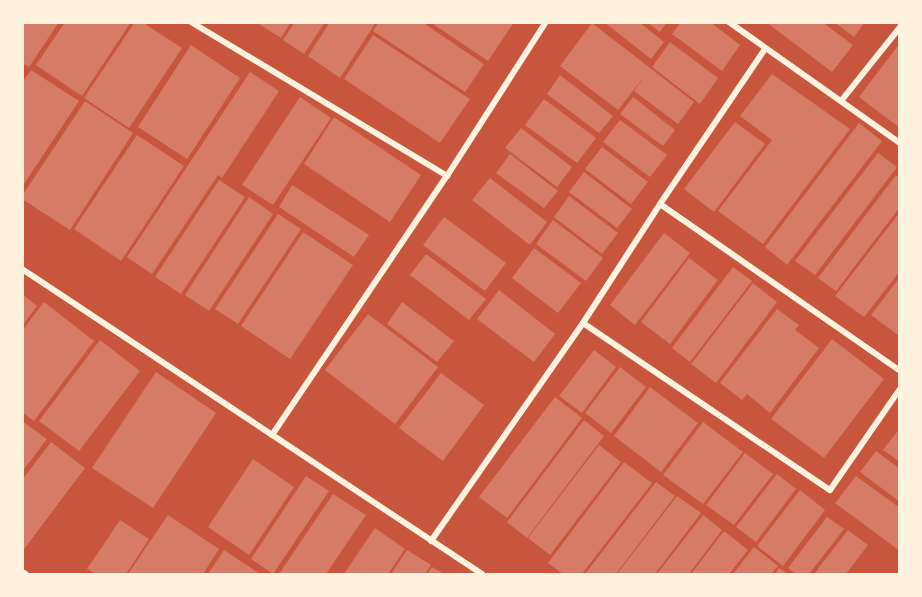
<!DOCTYPE html>
<style>
body{margin:0}
#map{position:relative;width:922px;height:597px;overflow:hidden;background:#c8553d;font-family:"Source Serif 4",serif}
div>[style]{position:absolute}
.building>*{inset:0;background:#d67c66}
.minor>*{height:6px;margin:-3px;padding:0 3px;transform-origin:3px;border-radius:3px;background:#fff3e0}
span{translate:-50% -50%;white-space:nowrap;text-align:center;line-height:1.15;-webkit-text-stroke:4.5px #fff3e0;paint-order:stroke}
.frame{position:absolute;inset:0;border:24px solid #fff3e0;pointer-events:none}
</style>
<div id="map">
<div class="building">
<i style="clip-path:polygon(22px 22px,59px 22px,29px 67px,22px 63px)"></i>
<i style="clip-path:polygon(65px 22px,131px 22px,82px 96px,36px 65px)"></i>
<i style="clip-path:polygon(135px 22px,142px 22px,182px 48px,129px 128px,84px 98px)"></i>
<i style="clip-path:polygon(256px 22px,291px 22px,281px 38px)"></i>
<i style="clip-path:polygon(295px 22px,325px 22px,304px 54px,283px 40px)"></i>
<i style="clip-path:polygon(330px 22px,376px 22px,340px 78px,308px 56px)"></i>
<i style="clip-path:polygon(379px 22px,422px 22px,484px 64px,465px 92px,373px 31px)"></i>
<i style="clip-path:polygon(430px 22px,514px 22px,488px 61px)"></i>
<i style="clip-path:polygon(604px 22px,639px 22px,664px 42px,651px 59px)"></i>
<i style="clip-path:polygon(647px 22px,667px 22px,660px 32px)"></i>
<i style="clip-path:polygon(681px 22px,710px 22px,740px 45px,722px 71px,672px 34px)"></i>
<i style="clip-path:polygon(766px 22px,822px 22px,853px 45px,832px 72px)"></i>
<i style="clip-path:polygon(834px 22px,865px 22px,854px 37px)"></i>
<i style="clip-path:polygon(592px 23px,694px 102px,678px 124px,634px 91px,646px 74px,618px 110px,560px 66px)"></i>
<i style="clip-path:polygon(373px 35px,470px 99px,440px 143px,344px 79px)"></i>
<i style="clip-path:polygon(670px 42px,718px 78px,700px 104px,652px 67px)"></i>
<i style="clip-path:polygon(900px 43px,900px 128px,859px 97px)"></i>
<i style="clip-path:polygon(191px 45px,240px 78px,187px 159px,138px 127px)"></i>
<i style="clip-path:polygon(31px 70px,79px 101px,22px 187px,22px 83px)"></i>
<i style="clip-path:polygon(250px 72px,279px 91px,222px 178px,218px 175px,152px 274px,127px 257px)"></i>
<i style="clip-path:polygon(772px 74px,850px 129px,763px 244px,718px 211px,772px 140px,740px 116px)"></i>
<i style="clip-path:polygon(560px 75px,613px 116px,599px 133px,547px 94px)"></i>
<i style="clip-path:polygon(300px 97px,331px 118px,273px 205px,242px 185px)"></i>
<i style="clip-path:polygon(633px 97px,675px 130px,663px 146px,620px 114px)"></i>
<i style="clip-path:polygon(544px 99px,596px 138px,577px 163px,525px 125px)"></i>
<i style="clip-path:polygon(85px 101px,133px 133px,70px 230px,22px 199px,22px 196px)"></i>
<i style="clip-path:polygon(334px 117px,421px 175px,390px 222px,304px 164px)"></i>
<i style="clip-path:polygon(620px 120px,667px 155px,650px 177px,603px 142px)"></i>
<i style="clip-path:polygon(735px 122px,765px 144px,714px 212px,684px 189px)"></i>
<i style="clip-path:polygon(859px 123px,882px 141px,787px 265px,765px 247px)"></i>
<i style="clip-path:polygon(521px 128px,572px 167px,557px 187px,505px 148px)"></i>
<i style="clip-path:polygon(137px 135px,184px 166px,121px 261px,74px 229px)"></i>
<i style="clip-path:polygon(602px 147px,648px 182px,631px 204px,585px 169px)"></i>
<i style="clip-path:polygon(878px 153px,897px 167px,815px 275px,795px 261px)"></i>
<i style="clip-path:polygon(510px 154px,558px 191px,544px 208px,496px 173px)"></i>
<i style="clip-path:polygon(584px 172px,632px 209px,617px 228px,569px 192px)"></i>
<i style="clip-path:polygon(896px 175px,900px 178px,900px 207px,836px 291px,818px 278px)"></i>
<i style="clip-path:polygon(490px 178px,547px 222px,530px 245px,472px 200px)"></i>
<i style="clip-path:polygon(219px 180px,245px 197px,181px 294px,155px 277px)"></i>
<i style="clip-path:polygon(292px 185px,369px 235px,354px 257px,279px 207px)"></i>
<i style="clip-path:polygon(569px 196px,618px 233px,602px 254px,554px 217px)"></i>
<i style="clip-path:polygon(249px 197px,273px 214px,209px 311px,185px 295px)"></i>
<i style="clip-path:polygon(900px 212px,900px 271px,864px 317px,835px 296px)"></i>
<i style="clip-path:polygon(278px 214px,301px 229px,238px 324px,215px 309px)"></i>
<i style="clip-path:polygon(444px 217px,506px 263px,485px 291px,423px 245px)"></i>
<i style="clip-path:polygon(553px 220px,603px 258px,586px 281px,536px 244px)"></i>
<i style="clip-path:polygon(303px 232px,353px 265px,290px 359px,241px 326px)"></i>
<i style="clip-path:polygon(664px 233px,690px 253px,635px 325px,610px 305px)"></i>
<i style="clip-path:polygon(534px 248px,581px 283px,558px 313px,512px 278px)"></i>
<i style="clip-path:polygon(426px 254px,486px 299px,469px 320px,410px 275px)"></i>
<i style="clip-path:polygon(689px 258px,718px 280px,670px 344px,641px 322px)"></i>
<i style="clip-path:polygon(733px 267px,752px 281px,690px 362px,672px 348px)"></i>
<i style="clip-path:polygon(900px 277px,900px 333px,898px 335px,871px 315px)"></i>
<i style="clip-path:polygon(753px 283px,777px 302px,716px 383px,691px 364px)"></i>
<i style="clip-path:polygon(499px 290px,555px 334px,534px 362px,477px 319px)"></i>
<i style="clip-path:polygon(22px 294px,37px 306px,22px 326px)"></i>
<i style="clip-path:polygon(44px 302px,94px 341px,34px 421px,22px 412px,22px 331px)"></i>
<i style="clip-path:polygon(402px 302px,454px 341px,437px 362px,387px 324px)"></i>
<i style="clip-path:polygon(777px 309px,799px 325px,795px 330px,819px 348px,770px 413px,747px 394px,742px 400px,720px 383px)"></i>
<i style="clip-path:polygon(368px 314px,438px 367px,395px 424px,325px 370px)"></i>
<i style="clip-path:polygon(832px 339px,884px 379px,824px 458px,771px 419px)"></i>
<i style="clip-path:polygon(100px 340px,140px 371px,79px 451px,39px 421px)"></i>
<i style="clip-path:polygon(594px 350px,616px 367px,582px 413px,559px 396px)"></i>
<i style="clip-path:polygon(620px 367px,646px 387px,611px 433px,585px 413px)"></i>
<i style="clip-path:polygon(156px 372px,216px 413px,153px 508px,92px 468px)"></i>
<i style="clip-path:polygon(441px 373px,484px 405px,443px 461px,399px 428px)"></i>
<i style="clip-path:polygon(650px 387px,698px 423px,661px 472px,614px 436px)"></i>
<i style="clip-path:polygon(555px 397px,582px 418px,507px 518px,479px 497px)"></i>
<i style="clip-path:polygon(584px 420px,604px 436px,527px 538px,507px 522px)"></i>
<i style="clip-path:polygon(22px 421px,47px 439px,22px 472px)"></i>
<i style="clip-path:polygon(703px 422px,743px 452px,703px 504px,663px 475px)"></i>
<i style="clip-path:polygon(900px 428px,900px 462px,883px 450px)"></i>
<i style="clip-path:polygon(51px 442px,85px 468px,22px 552px,22px 480px)"></i>
<i style="clip-path:polygon(599px 445px,621px 462px,550px 555px,528px 538px)"></i>
<i style="clip-path:polygon(876px 451px,900px 469px,900px 502px,860px 472px)"></i>
<i style="clip-path:polygon(745px 453px,773px 474px,734px 525px,706px 505px)"></i>
<i style="clip-path:polygon(253px 459px,294px 487px,249px 555px,208px 527px)"></i>
<i style="clip-path:polygon(624px 462px,652px 483px,582px 574px,563px 574px,548px 563px)"></i>
<i style="clip-path:polygon(777px 474px,796px 489px,756px 542px,736px 527px)"></i>
<i style="clip-path:polygon(306px 476px,329px 491px,273px 574px,251px 559px)"></i>
<i style="clip-path:polygon(856px 476px,900px 508px,900px 551px,835px 503px)"></i>
<i style="clip-path:polygon(656px 482px,675px 496px,616px 574px,585px 574px)"></i>
<i style="clip-path:polygon(800px 490px,825px 510px,783px 566px,757px 546px)"></i>
<i style="clip-path:polygon(333px 494px,366px 515px,326px 574px,279px 574px)"></i>
<i style="clip-path:polygon(677px 496px,701px 513px,655px 574px,617px 574px)"></i>
<i style="clip-path:polygon(168px 515px,219px 549px,203px 574px,128px 574px)"></i>
<i style="clip-path:polygon(703px 515px,722px 530px,689px 574px,657px 574px)"></i>
<i style="clip-path:polygon(827px 517px,844px 529px,809px 574px,796px 574px,788px 568px)"></i>
<i style="clip-path:polygon(120px 520px,149px 539px,126px 574px,96px 574px,87px 569px)"></i>
<i style="clip-path:polygon(375px 528px,405px 549px,388px 574px,344px 574px)"></i>
<i style="clip-path:polygon(848px 530px,868px 545px,846px 574px,814px 574px)"></i>
<i style="clip-path:polygon(724px 531px,748px 550px,729px 574px,691px 574px)"></i>
<i style="clip-path:polygon(754px 547px,778px 566px,771px 574px,733px 574px)"></i>
<i style="clip-path:polygon(224px 550px,260px 574px,208px 574px)"></i>
<i style="clip-path:polygon(407px 550px,431px 565px,425px 574px,391px 574px)"></i>
<i style="clip-path:polygon(432px 567px,444px 574px,427px 574px)"></i>
<i style="clip-path:polygon(779px 568px,788px 574px,775px 574px)"></i>
</div>
<div class="minor">
<i style="left:191px;top:22px;width:299px;rotate:31deg"></i>
<i style="left:729px;top:22px;width:209px;rotate:35.3deg"></i>
<i style="left:841px;top:101px;width:95px;rotate:-51.4deg"></i>
<i style="left:660px;top:204px;width:292px;rotate:34.8deg"></i>
<i style="left:22px;top:269px;width:552px;rotate:33.55deg"></i>
<i style="left:583px;top:323px;width:298px;rotate:34.1deg"></i>
<i style="left:830px;top:490px;width:123px;rotate:-55.3deg"></i>
<i style="left:272px;top:435px;width:313px;rotate:-56deg"></i>
<i style="left:447px;top:176px;width:183px;rotate:-57.3deg"></i>
<i style="left:431px;top:541px;width:266px;rotate:-55.1deg"></i>
<i style="left:583px;top:323px;width:142px;rotate:-57.1deg"></i>
<i style="left:660px;top:204px;width:187px;rotate:-55.9deg"></i>
<i style="left:22px;top:572px;width:4px;rotate:27deg"></i>
</div>
<div class="frame"></div>
</div>
